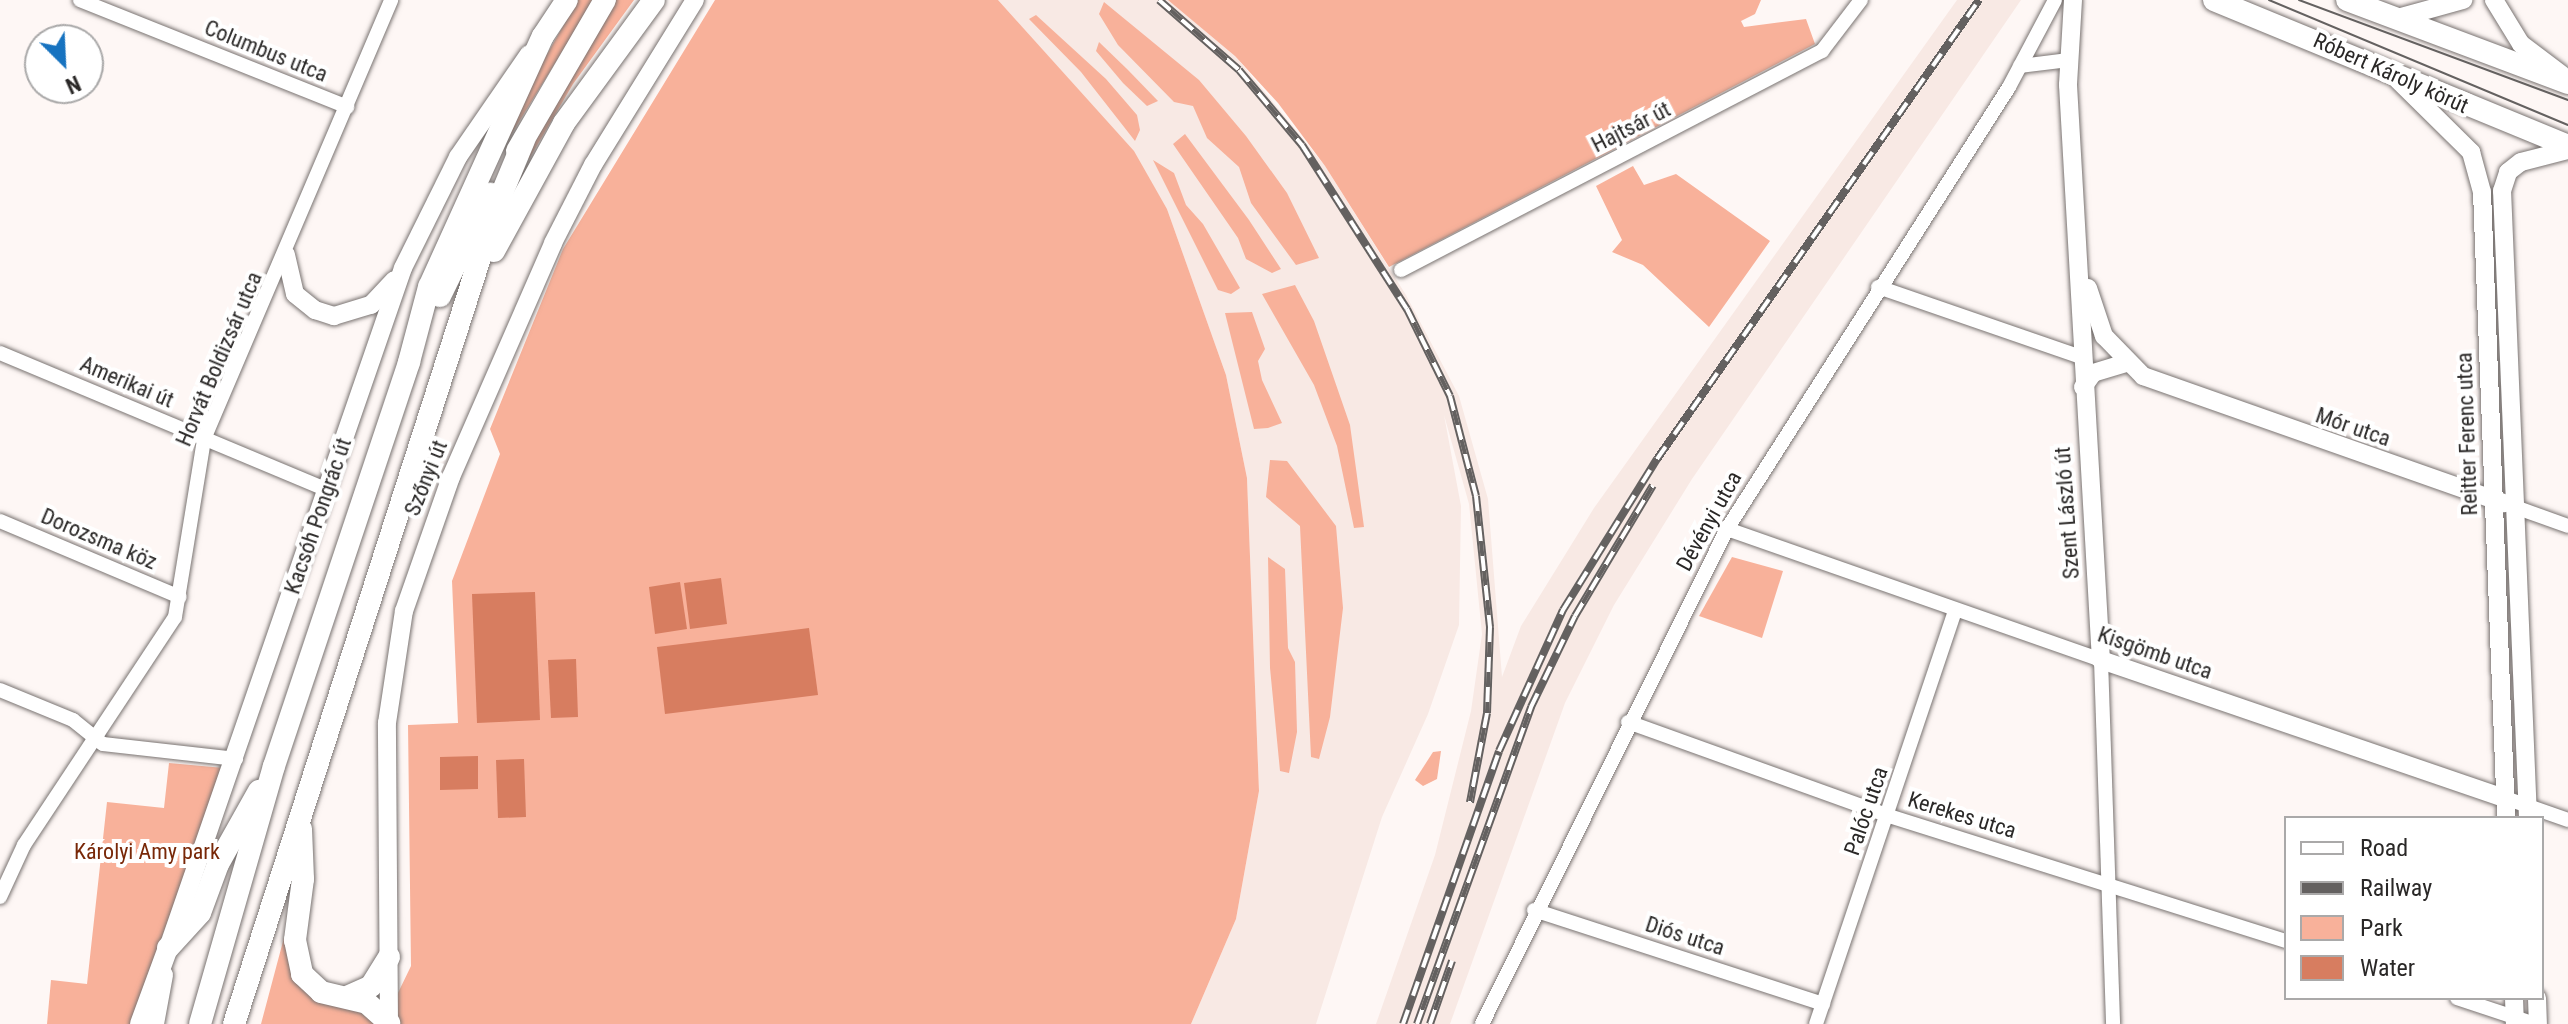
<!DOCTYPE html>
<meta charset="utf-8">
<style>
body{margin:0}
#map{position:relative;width:2568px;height:1024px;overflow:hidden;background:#fef7f5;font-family:"Roboto Condensed",sans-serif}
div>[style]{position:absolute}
.built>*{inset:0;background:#f8e9e4}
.green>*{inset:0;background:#f8b19a}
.water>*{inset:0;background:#d77d60}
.roads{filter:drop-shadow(0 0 2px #797371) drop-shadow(0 0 2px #797371)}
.minor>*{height:14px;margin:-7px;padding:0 7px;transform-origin:7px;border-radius:7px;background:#fff}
.tertiary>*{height:18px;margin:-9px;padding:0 9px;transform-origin:9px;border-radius:9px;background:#fff}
.secondary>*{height:20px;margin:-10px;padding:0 10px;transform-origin:10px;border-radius:10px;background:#fff}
.primary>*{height:22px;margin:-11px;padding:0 11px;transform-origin:11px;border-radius:11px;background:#fff}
.tram>*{height:2px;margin:-1px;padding:0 1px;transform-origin:1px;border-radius:1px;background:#646160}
.rail>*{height:8px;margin-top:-4px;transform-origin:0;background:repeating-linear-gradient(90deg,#fff 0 15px,#646160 0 30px);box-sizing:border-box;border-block:2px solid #646160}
span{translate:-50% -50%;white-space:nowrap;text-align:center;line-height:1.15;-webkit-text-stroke:8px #fff;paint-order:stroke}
.street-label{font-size:22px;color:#2a2827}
.park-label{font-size:22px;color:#782707}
.legend{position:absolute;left:2284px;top:816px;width:260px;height:184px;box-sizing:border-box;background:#fff;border:2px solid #aaa9a9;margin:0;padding:10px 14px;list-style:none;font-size:24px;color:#2a2827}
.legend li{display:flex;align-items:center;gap:16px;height:40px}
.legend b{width:40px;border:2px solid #aaa9a9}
.north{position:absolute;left:24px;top:24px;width:80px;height:80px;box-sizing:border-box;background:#fff;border:2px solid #aaa9a9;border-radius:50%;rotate:156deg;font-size:22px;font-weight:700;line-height:32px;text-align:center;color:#2a2827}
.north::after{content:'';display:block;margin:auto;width:28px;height:36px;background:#1773c0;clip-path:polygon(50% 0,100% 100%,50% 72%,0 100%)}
</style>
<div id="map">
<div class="built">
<i style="clip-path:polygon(998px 0,1169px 0,1232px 52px,1325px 166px,1406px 295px,1459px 396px,1488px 499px,1502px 677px,1521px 626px,1594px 508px,1957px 0,2021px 0,1692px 479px,1614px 605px,1565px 703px,1450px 1024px,1376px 1024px,1435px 855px,1471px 711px,1482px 634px,1469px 504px,1444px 415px,1461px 506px,1459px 625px,1428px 714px,1382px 817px,1316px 1024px,1191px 1024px,1236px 919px,1259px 791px,1247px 478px,1226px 375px,1167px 209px,1133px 151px)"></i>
</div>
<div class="green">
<i style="clip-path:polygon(578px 0,594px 0,504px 146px,502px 133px)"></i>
<i style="clip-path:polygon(616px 0,634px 0,573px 84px,529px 159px,524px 156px)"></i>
<i style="clip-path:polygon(715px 0,998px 0,1134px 151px,1167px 209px,1226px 375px,1247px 478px,1259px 791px,1236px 919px,1191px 1024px,383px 1024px,411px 966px,408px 725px,458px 723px,452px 581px,500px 454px,490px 429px,563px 249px)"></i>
<i style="clip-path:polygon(1168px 0,1761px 0,1755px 14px,1741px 21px,1744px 27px,1806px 19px,1815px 44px,1389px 267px,1325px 166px,1278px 103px,1235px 56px)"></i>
<i style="clip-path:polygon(1104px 2px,1199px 80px,1246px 136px,1287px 193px,1319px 258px,1296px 265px,1251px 203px,1239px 167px,1207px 138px,1193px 106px,1174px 102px,1118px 45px,1099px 14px)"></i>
<i style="clip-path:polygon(1036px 15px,1106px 79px,1137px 115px,1140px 130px,1135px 141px,1081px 72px,1029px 19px)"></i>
<i style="clip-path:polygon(1099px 42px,1127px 69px,1158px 101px,1147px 106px,1123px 83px,1096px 51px)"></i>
<i style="clip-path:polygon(1185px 134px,1249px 220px,1281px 269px,1272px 273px,1246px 259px,1238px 238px,1173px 144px)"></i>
<i style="clip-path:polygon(1153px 160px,1174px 173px,1186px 205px,1203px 224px,1240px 288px,1231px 294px,1218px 290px)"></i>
<i style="clip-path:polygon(1633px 166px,1644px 185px,1676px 174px,1770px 241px,1709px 327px,1643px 265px,1612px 252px,1622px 240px,1596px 186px)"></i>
<i style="clip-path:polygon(1295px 285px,1314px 321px,1350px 425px,1364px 527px,1354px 528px,1337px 446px,1314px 385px,1262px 294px)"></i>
<i style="clip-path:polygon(1252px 312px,1265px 349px,1258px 361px,1262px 380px,1282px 423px,1268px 428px,1254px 429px,1225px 313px)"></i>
<i style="clip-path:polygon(1270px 460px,1287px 461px,1336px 526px,1343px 608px,1330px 717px,1319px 759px,1311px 757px,1300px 526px,1266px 497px)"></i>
<i style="clip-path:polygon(1268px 557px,1285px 569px,1288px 648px,1295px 662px,1297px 732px,1289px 773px,1280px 771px,1270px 668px)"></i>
<i style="clip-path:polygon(1732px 557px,1783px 571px,1762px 638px,1699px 616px)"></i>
<i style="clip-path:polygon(1441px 751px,1437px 779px,1423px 786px,1415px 780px,1433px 752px)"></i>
<i style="clip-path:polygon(169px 763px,224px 768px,130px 1024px,47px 1024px,51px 980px,87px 984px,107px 802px,164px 808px)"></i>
<i style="clip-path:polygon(290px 915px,289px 956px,375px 1024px,261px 1024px)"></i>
</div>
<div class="water">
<i style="clip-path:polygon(721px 578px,727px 624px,690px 629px,684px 583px)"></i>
<i style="clip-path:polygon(680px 582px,687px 629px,655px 634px,649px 587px)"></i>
<i style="clip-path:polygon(535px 592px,540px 720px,477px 723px,472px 594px)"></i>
<i style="clip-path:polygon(809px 628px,818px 695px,665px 714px,657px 647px)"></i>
<i style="clip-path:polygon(576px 659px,578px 717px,551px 718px,548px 660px)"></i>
<i style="clip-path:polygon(478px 756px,478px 789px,440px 790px,440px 757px)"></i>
<i style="clip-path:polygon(524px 759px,526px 817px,498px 818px,496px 760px)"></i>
</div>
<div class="roads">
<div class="minor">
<i style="left:80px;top:0;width:288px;rotate:21.8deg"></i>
<i style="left:2020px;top:66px;width:48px;rotate:-7.1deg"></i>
<i style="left:1401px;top:270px;width:475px;rotate:-27.5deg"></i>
<i style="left:1822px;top:51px;width:64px;rotate:-52.6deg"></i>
<i style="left:1878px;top:287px;width:215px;rotate:19deg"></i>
<i style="left:0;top:353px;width:352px;rotate:22.7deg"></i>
<i style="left:2515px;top:507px;width:56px;rotate:19.7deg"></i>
<i style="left:0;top:521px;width:195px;rotate:22.9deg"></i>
<i style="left:1727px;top:529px;width:396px;rotate:19.3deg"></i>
<i style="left:2101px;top:660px;width:364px;rotate:88.1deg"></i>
<i style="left:0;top:690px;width:79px;rotate:22.3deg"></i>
<i style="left:73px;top:720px;width:38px;rotate:39deg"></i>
<i style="left:103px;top:744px;width:134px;rotate:6.4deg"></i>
<i style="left:1628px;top:722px;width:277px;rotate:19.8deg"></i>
<i style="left:1889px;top:816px;width:416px;rotate:17.5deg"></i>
<i style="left:2505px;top:798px;width:67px;rotate:19.2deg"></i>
<i style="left:0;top:897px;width:57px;rotate:-65.2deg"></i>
<i style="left:24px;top:845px;width:273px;rotate:-56.5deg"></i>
<i style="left:175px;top:617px;width:180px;rotate:-80.7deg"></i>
<i style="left:204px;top:439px;width:477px;rotate:-66.9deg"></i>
<i style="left:1534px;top:910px;width:304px;rotate:18deg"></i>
<i style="left:2457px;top:998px;width:82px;rotate:18.4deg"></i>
<i style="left:1482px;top:1024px;width:552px;rotate:-63.67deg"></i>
<i style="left:1727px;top:529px;width:524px;rotate:-57.46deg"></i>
<i style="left:2009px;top:87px;width:98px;rotate:-62.1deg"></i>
<i style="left:1816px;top:1024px;width:435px;rotate:-71.4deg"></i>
</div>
<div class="tertiary">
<i style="left:2073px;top:0;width:85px;rotate:93.4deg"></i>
<i style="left:2068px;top:85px;width:576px;rotate:86.72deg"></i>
<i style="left:2101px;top:660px;width:427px;rotate:18.9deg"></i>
<i style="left:2494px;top:0;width:52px;rotate:58.5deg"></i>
<i style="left:2521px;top:44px;width:51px;rotate:37.1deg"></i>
<i style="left:2394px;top:19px;width:72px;rotate:-15.4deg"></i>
<i style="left:2398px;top:80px;width:103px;rotate:44.6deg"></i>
<i style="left:2471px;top:152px;width:41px;rotate:74.6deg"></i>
<i style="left:2482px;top:192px;width:626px;rotate:87.8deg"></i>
<i style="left:286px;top:255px;width:40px;rotate:77deg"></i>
<i style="left:295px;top:294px;width:26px;rotate:39deg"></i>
<i style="left:315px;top:310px;width:20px;rotate:18deg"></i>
<i style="left:334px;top:316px;width:39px;rotate:-17deg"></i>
<i style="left:371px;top:305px;width:34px;rotate:-47deg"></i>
<i style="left:2088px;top:288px;width:51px;rotate:71.6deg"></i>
<i style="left:2104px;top:336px;width:56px;rotate:45.7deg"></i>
<i style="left:2143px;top:376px;width:383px;rotate:19.4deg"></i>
<i style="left:2083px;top:387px;width:17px;rotate:-54deg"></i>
<i style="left:2093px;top:373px;width:34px;rotate:-17deg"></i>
<i style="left:2528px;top:818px;width:628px;rotate:-92.37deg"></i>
<i style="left:2502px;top:191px;width:20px;rotate:-72deg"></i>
<i style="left:2508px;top:172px;width:16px;rotate:-38deg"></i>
<i style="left:2521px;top:162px;width:49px;rotate:-14.3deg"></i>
<i style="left:170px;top:942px;width:713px;rotate:-70.93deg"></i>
<i style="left:403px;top:268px;width:124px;rotate:-63.6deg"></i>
<i style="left:458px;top:157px;width:125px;rotate:-55.4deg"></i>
<i style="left:2514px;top:998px;width:26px;rotate:88deg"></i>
<i style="left:2537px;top:998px;width:26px;rotate:88deg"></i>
<i style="left:155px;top:1024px;width:50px;rotate:-79.6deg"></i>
<i style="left:389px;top:1024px;width:301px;rotate:-90.4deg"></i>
<i style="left:387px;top:723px;width:113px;rotate:-81.4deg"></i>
<i style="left:404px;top:611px;width:142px;rotate:-70.7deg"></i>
<i style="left:451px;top:477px;width:255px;rotate:-66.4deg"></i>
<i style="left:553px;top:243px;width:88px;rotate:-62.9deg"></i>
<i style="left:593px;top:165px;width:194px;rotate:-58.3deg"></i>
</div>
<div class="secondary">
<i style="left:140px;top:1024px;width:81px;rotate:-69.8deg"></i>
</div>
<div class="primary">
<i style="left:2214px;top:0;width:383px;rotate:22.4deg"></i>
<i style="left:2347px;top:0;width:236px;rotate:20.6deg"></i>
<i style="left:517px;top:151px;width:175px;rotate:-59.8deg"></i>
<i style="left:494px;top:251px;width:146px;rotate:-61.3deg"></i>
<i style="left:564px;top:123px;width:152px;rotate:-53.8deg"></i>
<i style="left:440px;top:296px;width:114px;rotate:-63.9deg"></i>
<i style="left:301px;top:829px;width:50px;rotate:87.7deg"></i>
<i style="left:303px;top:879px;width:62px;rotate:97.5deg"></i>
<i style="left:295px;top:940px;width:35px;rotate:78deg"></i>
<i style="left:302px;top:974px;width:26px;rotate:43deg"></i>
<i style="left:321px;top:992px;width:47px;rotate:13.4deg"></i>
<i style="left:367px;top:1003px;width:30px;rotate:42deg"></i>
<i style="left:168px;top:948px;width:47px;rotate:-47.6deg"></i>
<i style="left:200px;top:913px;width:52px;rotate:-69.8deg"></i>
<i style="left:218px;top:864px;width:84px;rotate:-60.7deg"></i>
<i style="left:349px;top:996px;width:24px;rotate:-24deg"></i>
<i style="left:371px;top:986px;width:34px;rotate:-58deg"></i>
<i style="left:200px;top:1024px;width:268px;rotate:-74deg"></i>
<i style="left:274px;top:766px;width:426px;rotate:-71.5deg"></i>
<i style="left:409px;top:362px;width:78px;rotate:-75.1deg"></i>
<i style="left:429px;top:287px;width:276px;rotate:-65.6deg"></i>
<i style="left:543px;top:36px;width:43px;rotate:-56.3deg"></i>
<i style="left:234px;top:1024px;width:860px;rotate:-72.2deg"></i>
<i style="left:497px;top:205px;width:70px;rotate:-67.4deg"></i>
</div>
</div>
<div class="tram">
<i style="left:2269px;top:0;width:324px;rotate:22.7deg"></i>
<i style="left:2299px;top:0;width:287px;rotate:20.4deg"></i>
</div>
<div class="rail">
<i style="left:1159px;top:0;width:106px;rotate:41.2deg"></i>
<i style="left:1239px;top:70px;width:98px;rotate:50deg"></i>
<i style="left:1302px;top:145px;width:195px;rotate:57.4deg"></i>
<i style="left:1407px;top:309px;width:97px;rotate:63.7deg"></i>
<i style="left:1450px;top:396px;width:103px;rotate:75.4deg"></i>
<i style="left:1476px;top:496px;width:132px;rotate:83.9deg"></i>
<i style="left:1490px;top:627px;width:86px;rotate:92deg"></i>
<i style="left:1487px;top:713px;width:91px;rotate:100.8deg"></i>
<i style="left:1403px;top:1024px;width:289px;rotate:-70.6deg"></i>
<i style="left:1499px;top:751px;width:155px;rotate:-65.6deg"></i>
<i style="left:1563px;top:610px;width:178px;rotate:-58.1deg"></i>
<i style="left:1657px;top:459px;width:561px;rotate:-54.95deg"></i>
<i style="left:1417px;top:1024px;width:337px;rotate:-70.2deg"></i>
<i style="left:1531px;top:707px;width:101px;rotate:-64.2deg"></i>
<i style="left:1575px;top:616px;width:152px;rotate:-59.2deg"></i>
<i style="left:1430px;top:1024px;width:67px;rotate:-70.8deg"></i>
</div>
<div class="street-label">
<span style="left:266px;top:51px;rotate:22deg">Columbus utca</span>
<span style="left:2391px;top:73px;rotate:24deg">Róbert Károly körút</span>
<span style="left:1631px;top:127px;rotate:-27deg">Hajtsár út</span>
<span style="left:219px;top:359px;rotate:-67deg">Horvát Boldizsár utca</span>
<span style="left:127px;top:382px;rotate:23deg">Amerikai út</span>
<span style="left:2353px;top:427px;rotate:19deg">Mór utca</span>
<span style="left:2467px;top:434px;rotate:-92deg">Reitter Ferenc utca</span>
<span style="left:426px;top:478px;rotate:-68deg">Szőnyi út</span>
<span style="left:2067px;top:513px;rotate:-94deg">Szent László út</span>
<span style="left:318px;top:516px;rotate:-71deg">Kacsóh Pongrác út</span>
<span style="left:1709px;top:521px;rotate:-61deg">Dévényi utca</span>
<span style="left:99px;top:539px;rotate:23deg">Dorozsma köz</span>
<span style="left:2155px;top:653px;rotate:19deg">Kisgömb utca</span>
<span style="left:1866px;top:811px;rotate:-71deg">Palóc utca</span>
<span style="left:1962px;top:815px;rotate:17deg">Kerekes utca</span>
<span style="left:1685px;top:936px;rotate:18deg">Diós utca</span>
</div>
<div class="park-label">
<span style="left:147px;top:852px">Károlyi Amy park</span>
</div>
<ul class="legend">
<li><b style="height:10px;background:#fff"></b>Road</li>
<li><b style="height:10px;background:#646160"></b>Railway</li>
<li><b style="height:22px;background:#f8b19a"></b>Park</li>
<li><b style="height:22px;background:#d77d60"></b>Water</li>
</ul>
<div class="north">N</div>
</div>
